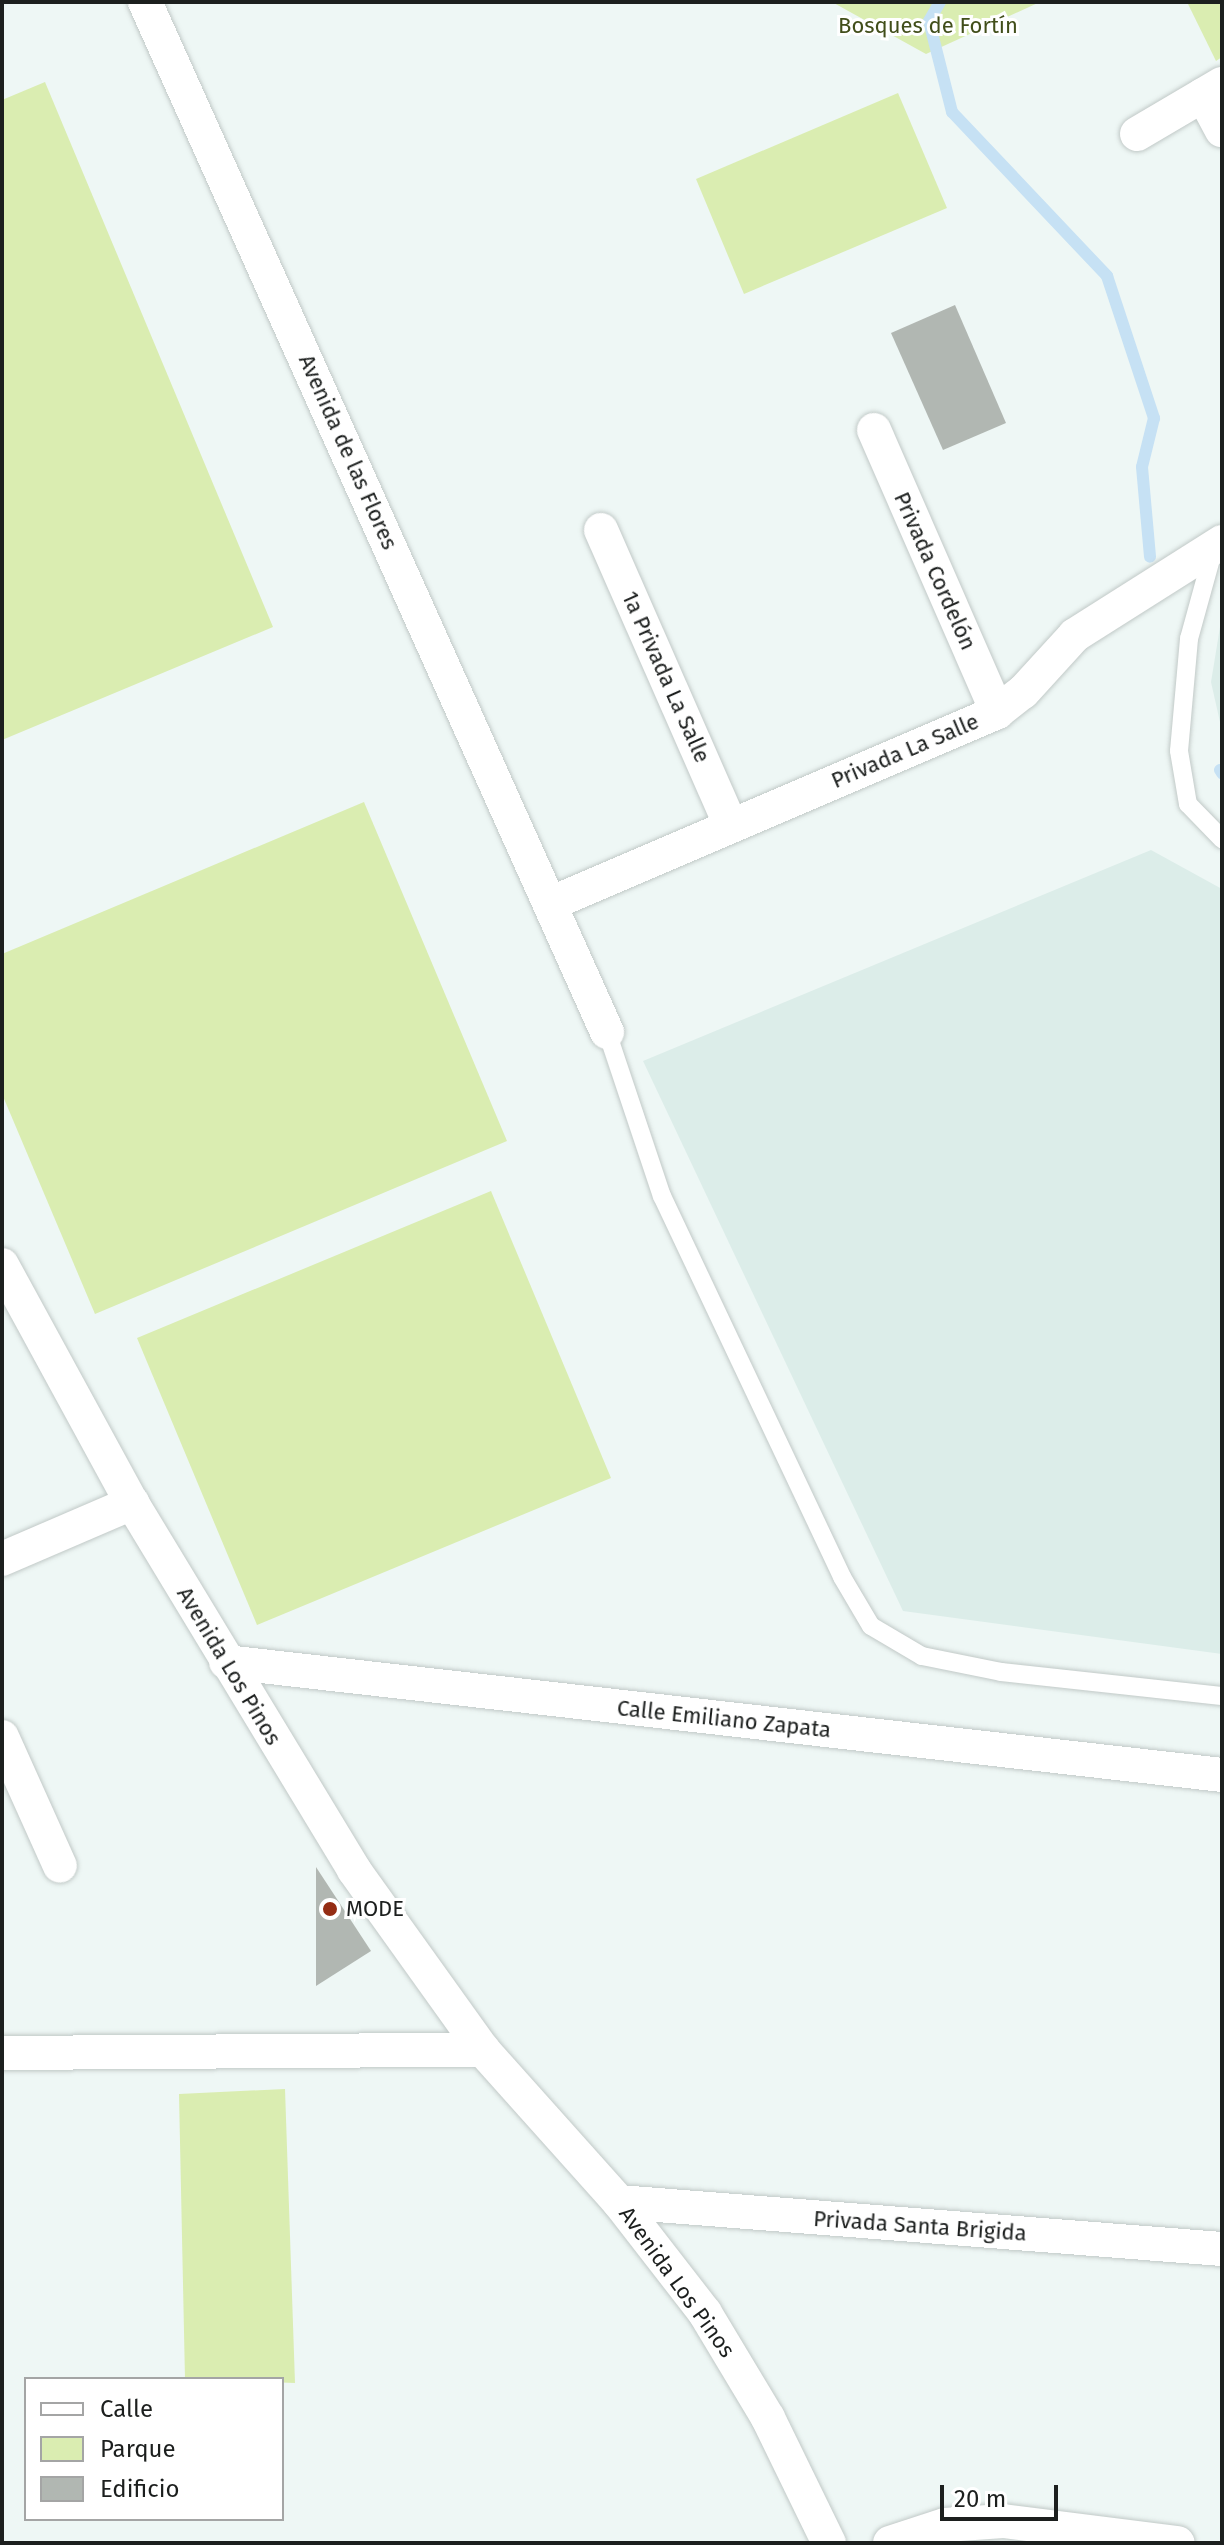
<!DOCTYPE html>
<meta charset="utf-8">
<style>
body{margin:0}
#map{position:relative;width:1224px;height:2545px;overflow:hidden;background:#eef7f5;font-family:"Fira Sans",sans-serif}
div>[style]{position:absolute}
.built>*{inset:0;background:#dcede9}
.green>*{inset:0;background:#daedb1}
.stream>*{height:12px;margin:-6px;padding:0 6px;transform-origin:6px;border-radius:6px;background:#c6e1f4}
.building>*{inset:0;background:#b1b7b2}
.roads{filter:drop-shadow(0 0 2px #c1c9c7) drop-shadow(0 0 2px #c1c9c7)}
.service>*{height:18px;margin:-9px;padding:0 9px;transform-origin:9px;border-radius:9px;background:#fff}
.minor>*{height:34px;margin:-17px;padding:0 17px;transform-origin:17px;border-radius:17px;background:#fff}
.dots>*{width:22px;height:22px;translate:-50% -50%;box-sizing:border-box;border:4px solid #fff;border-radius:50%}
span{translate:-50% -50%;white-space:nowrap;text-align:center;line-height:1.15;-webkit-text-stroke:6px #fff;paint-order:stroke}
.park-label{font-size:22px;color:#414e1a}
.street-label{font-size:22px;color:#1c1f1e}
.poi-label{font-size:22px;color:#1c1f1e}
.left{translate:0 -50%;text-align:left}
.frame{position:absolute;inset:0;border:4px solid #1c1f1e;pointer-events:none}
.legend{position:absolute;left:24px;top:2377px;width:260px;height:144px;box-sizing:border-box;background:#fff;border:2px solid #a4a5a5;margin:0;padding:10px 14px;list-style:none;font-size:24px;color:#1c1f1e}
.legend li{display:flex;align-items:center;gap:16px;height:40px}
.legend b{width:40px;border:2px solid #a4a5a5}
.scale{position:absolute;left:940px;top:2485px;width:118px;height:36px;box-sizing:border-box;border:4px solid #1c1f1e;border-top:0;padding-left:10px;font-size:24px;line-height:28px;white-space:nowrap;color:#1c1f1e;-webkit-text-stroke:6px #fff;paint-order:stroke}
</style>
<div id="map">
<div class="built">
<i style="clip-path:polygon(1222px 615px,1222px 731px,1211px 682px)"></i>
<i style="clip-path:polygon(1151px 850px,1222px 889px,1222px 1654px,903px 1611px,643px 1061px)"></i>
</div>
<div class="green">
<i style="clip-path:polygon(832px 2px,1040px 2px,926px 54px)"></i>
<i style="clip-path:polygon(1187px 2px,1222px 2px,1222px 57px,1216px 61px)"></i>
<i style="clip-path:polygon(45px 82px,273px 627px,2px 740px,2px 100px)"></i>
<i style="clip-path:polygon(898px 93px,947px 208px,744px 294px,696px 179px)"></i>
<i style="clip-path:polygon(364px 802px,507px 1141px,95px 1314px,2px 1094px,2px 954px)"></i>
<i style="clip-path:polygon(491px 1191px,611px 1478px,257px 1625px,137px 1338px)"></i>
<i style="clip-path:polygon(285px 2089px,295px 2383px,185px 2379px,179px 2094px)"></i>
</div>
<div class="stream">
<i style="left:940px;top:2px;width:22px;rotate:120deg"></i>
<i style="left:929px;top:21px;width:94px;rotate:75.8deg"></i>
<i style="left:952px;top:112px;width:226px;rotate:46.6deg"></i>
<i style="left:1107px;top:276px;width:150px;rotate:71.7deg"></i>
<i style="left:1154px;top:418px;width:50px;rotate:103.8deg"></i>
<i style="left:1142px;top:467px;width:90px;rotate:84.9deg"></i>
<i style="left:1220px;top:770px;width:4px;rotate:56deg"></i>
</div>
<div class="building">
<i style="clip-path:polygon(955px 305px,1006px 423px,943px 450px,891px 333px)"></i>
<i style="clip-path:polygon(316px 1867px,371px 1951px,316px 1986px)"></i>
</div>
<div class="roads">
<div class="service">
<i style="left:1214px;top:548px;width:94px;rotate:105.4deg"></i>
<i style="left:1189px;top:639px;width:112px;rotate:95.1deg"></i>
<i style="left:1179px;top:751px;width:54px;rotate:80.4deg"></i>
<i style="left:1188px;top:804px;width:49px;rotate:45.8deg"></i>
<i style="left:607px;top:1032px;width:173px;rotate:71.5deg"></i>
<i style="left:662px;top:1196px;width:421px;rotate:64.7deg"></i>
<i style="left:842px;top:1577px;width:57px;rotate:59.4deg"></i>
<i style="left:871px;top:1626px;width:59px;rotate:30.5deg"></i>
<i style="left:922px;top:1656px;width:81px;rotate:11.4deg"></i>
<i style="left:1001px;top:1672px;width:222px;rotate:6.2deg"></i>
</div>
<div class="minor">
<i style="left:145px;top:2px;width:1129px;rotate:65.84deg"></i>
<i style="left:1203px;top:95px;width:40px;rotate:62deg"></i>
<i style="left:1137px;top:134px;width:99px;rotate:-30.5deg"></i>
<i style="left:874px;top:430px;width:308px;rotate:66.4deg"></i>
<i style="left:601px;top:530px;width:321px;rotate:66.3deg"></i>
<i style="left:552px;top:903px;width:484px;rotate:-23.2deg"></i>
<i style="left:997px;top:712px;width:33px;rotate:-38deg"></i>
<i style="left:1023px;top:692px;width:77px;rotate:-47.6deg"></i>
<i style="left:1075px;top:635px;width:174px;rotate:-32.3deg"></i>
<i style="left:2px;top:1265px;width:271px;rotate:61.4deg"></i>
<i style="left:132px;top:1503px;width:429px;rotate:58.8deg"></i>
<i style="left:354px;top:1870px;width:221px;rotate:54.4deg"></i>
<i style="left:483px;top:2050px;width:204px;rotate:48.2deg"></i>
<i style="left:619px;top:2202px;width:140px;rotate:52.2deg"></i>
<i style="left:705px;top:2313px;width:122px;rotate:59deg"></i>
<i style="left:768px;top:2418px;width:139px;rotate:64deg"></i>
<i style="left:2px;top:1559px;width:142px;rotate:-23.3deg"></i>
<i style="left:226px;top:1662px;width:1002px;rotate:6.47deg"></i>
<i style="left:2px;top:1737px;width:141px;rotate:65.8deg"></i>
<i style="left:2px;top:2053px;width:481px;rotate:-0.4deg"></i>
<i style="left:619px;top:2202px;width:605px;rotate:4.46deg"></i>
<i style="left:890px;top:2543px;width:58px;rotate:-18.1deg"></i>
<i style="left:945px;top:2525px;width:58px;rotate:-3.9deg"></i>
<i style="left:1003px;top:2521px;width:176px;rotate:7.2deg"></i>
</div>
</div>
<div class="dots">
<i style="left:330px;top:1909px;background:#942c13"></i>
</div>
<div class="park-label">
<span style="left:928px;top:26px">Bosques de Fortín</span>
</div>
<div class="street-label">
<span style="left:348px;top:452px;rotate:66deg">Avenida de las Flores</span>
<span style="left:935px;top:571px;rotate:66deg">Privada Cordelón</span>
<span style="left:666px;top:677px;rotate:66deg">1a Privada La Salle</span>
<span style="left:905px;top:751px;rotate:-23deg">Privada La Salle</span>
<span style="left:229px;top:1666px;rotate:59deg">Avenida Los Pinos</span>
<span style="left:724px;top:1719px;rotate:6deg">Calle Emiliano Zapata</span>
<span style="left:920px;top:2226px;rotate:4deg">Privada Santa Brigida</span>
<span style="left:677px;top:2282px;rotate:54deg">Avenida Los Pinos</span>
</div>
<div class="poi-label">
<span class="left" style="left:346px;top:1909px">MODE</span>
</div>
<div class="frame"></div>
<ul class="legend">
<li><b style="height:10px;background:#fff"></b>Calle</li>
<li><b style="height:22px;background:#daedb1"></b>Parque</li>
<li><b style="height:22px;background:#b1b7b2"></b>Edificio</li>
</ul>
<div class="scale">20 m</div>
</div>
